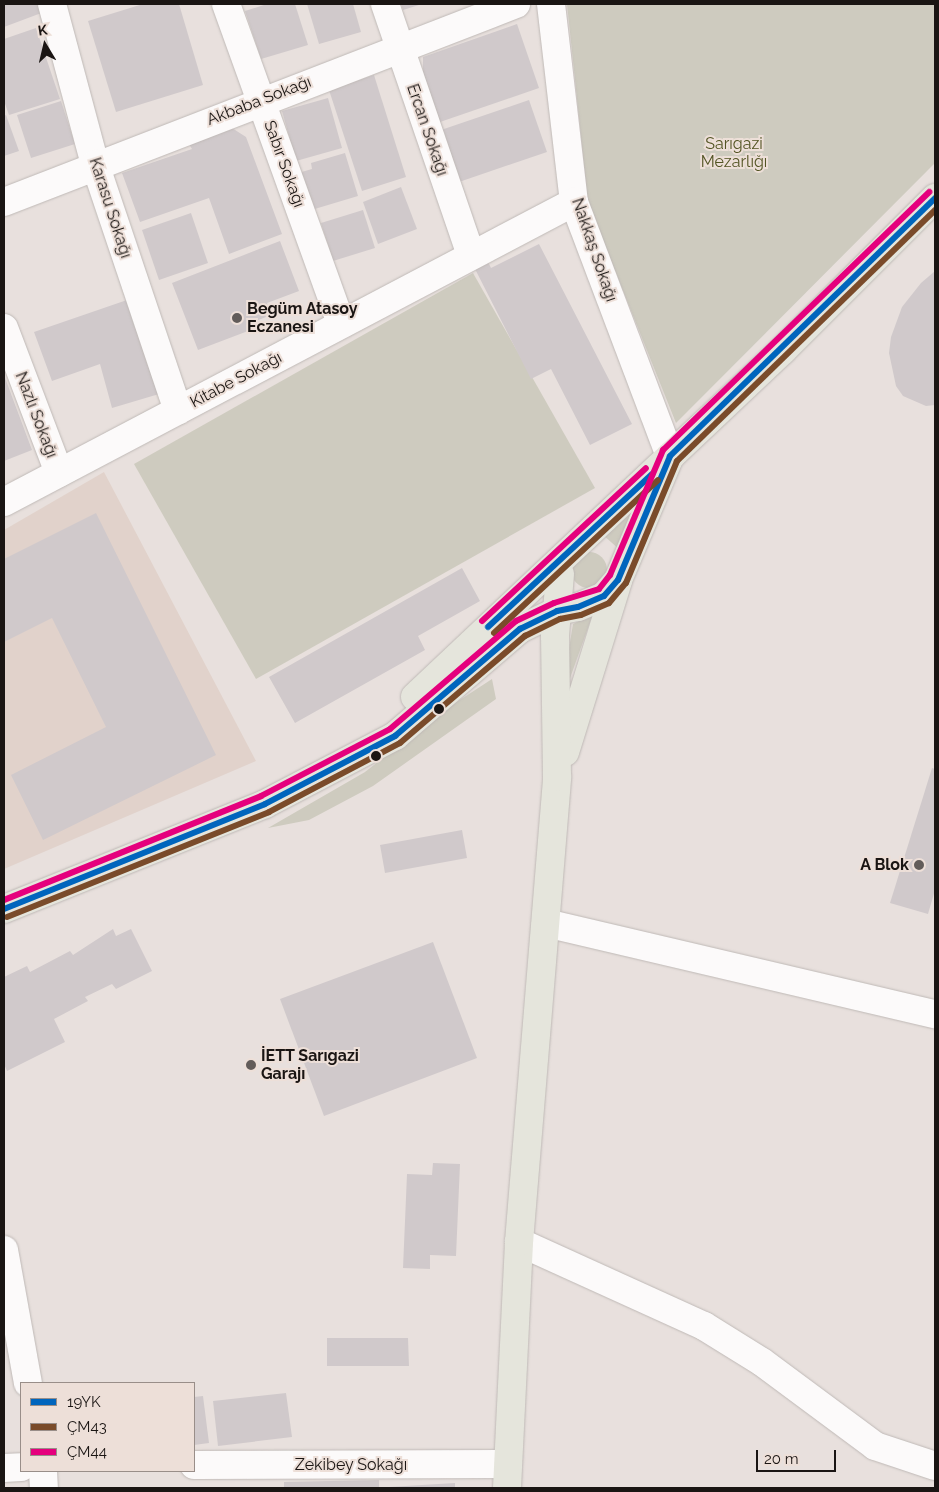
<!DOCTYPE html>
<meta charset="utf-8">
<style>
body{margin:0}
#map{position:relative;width:939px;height:1492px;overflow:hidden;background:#e8e0dd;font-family:Raleway,sans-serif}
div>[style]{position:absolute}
.built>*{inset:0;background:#e1d2cb}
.green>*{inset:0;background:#cecbbf}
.round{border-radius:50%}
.building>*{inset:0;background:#d0c9cb}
.roads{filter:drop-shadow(0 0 1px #bfb9b6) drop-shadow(0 0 1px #bfb9b6)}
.minor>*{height:28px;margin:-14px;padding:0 14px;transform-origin:14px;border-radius:14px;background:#fcfafa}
.major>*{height:28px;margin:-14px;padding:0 14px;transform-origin:14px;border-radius:14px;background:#e5e5dc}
.bus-1>*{height:6px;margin:-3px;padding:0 3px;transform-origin:3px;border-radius:3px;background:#0065bd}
.bus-2>*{height:6px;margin:-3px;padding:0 3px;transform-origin:3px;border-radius:3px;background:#7a4b2a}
.bus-3>*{height:6px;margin:-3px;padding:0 3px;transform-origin:3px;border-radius:3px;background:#e5007d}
.dots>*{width:14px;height:14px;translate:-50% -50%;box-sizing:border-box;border:2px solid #eddfd8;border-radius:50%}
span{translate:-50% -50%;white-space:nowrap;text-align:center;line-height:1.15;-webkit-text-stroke:4px #eddfd8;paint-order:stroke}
.street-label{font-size:16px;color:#1a1513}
.park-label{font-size:16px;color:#535423}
.poi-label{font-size:16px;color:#1a1513;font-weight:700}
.left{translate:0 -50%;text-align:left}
.right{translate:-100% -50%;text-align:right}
.frame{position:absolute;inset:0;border:5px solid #1a1513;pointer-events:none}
.legend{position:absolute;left:20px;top:1382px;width:175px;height:90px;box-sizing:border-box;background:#eddfd8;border:1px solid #998e89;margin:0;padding:6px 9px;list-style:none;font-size:15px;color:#1a1513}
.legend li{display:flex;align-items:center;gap:10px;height:25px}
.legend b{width:25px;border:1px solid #998e89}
.north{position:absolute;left:20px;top:20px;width:50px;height:50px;-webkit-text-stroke:4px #eddfd8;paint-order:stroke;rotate:351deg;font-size:14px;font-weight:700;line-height:20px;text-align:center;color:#1a1513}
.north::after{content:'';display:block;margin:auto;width:18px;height:22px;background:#1a1513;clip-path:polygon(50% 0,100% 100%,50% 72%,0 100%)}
.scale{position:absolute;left:756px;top:1450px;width:80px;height:22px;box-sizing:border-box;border:2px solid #1a1513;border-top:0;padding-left:6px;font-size:15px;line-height:18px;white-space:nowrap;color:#1a1513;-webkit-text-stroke:4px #eddfd8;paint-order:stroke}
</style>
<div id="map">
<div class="built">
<i style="clip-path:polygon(104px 472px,256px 761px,4px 869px,4px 530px)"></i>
</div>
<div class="green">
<i style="clip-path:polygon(567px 4px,935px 4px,935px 163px,676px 423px,588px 203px)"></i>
<i style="clip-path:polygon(473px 273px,595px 488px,256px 679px,134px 464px)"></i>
<i style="clip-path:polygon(648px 488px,620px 550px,603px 535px)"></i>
<i class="round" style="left:571px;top:552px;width:36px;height:36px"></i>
<i style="clip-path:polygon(593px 614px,559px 709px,573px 624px)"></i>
<i style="clip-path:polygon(492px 679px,496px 699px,373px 786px,309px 820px,268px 828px,365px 772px,443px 711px)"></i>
</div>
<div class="building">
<i style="clip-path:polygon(4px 4px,41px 4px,44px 12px,4px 27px)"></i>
<i style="clip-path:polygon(143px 4px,179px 4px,203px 85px,116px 112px,88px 21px)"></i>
<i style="clip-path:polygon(267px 4px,295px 4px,308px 45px,261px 59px,245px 11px)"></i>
<i style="clip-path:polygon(307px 4px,353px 4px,361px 32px,319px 44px)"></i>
<i style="clip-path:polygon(401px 4px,422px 4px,403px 10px)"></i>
<i style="clip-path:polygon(517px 24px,539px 88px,440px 122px,423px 72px,423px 57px)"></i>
<i style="clip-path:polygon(36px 28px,60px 99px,9px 115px,4px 101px,4px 39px)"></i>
<i style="clip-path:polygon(374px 75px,406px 177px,362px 191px,329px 90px)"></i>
<i style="clip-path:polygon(328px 98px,342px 148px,296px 161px,282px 111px)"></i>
<i style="clip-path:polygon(529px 100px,547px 152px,459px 182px,441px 130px)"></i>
<i style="clip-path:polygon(61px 101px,75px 144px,31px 158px,17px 115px)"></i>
<i style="clip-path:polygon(6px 115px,19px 151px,4px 156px,4px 116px)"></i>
<i style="clip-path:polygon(232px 128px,246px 137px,282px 234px,229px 254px,209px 198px,140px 222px,122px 173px,192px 149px,189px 144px)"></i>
<i style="clip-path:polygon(345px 153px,358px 196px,308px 211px,298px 173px,312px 169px,311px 163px)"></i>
<i style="clip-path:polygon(401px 187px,417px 229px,378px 244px,363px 202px)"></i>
<i style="clip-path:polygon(363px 210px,375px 248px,333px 261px,321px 223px)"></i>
<i style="clip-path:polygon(191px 213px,208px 263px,159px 280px,142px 230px)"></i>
<i style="clip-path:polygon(280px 241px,299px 291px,267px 303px,271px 315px,246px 325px,248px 331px,198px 350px,172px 283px)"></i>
<i style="clip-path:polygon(539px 244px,632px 424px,590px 445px,551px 369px,531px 379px,474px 267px,487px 260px,491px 268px)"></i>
<i style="clip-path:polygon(935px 271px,935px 405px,926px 406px,903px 396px,896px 386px,889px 353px,891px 337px,902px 307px,921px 283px)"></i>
<i style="clip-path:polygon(127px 300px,159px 394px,112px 408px,100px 364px,52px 381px,34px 332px)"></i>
<i style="clip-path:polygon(4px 375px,32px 450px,4px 461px)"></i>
<i style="clip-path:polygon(96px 513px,216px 755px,43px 840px,11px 775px,106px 727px,52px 618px,4px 642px,4px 559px)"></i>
<i style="clip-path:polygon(462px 568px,480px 601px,418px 636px,425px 650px,295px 723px,269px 677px)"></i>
<i style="clip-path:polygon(932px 768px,935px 769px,935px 890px,928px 914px,890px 903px)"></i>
<i style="clip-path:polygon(462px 830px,467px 858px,385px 873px,380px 845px)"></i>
<i style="clip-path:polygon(113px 929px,116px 936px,131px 929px,152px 971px,116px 989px,112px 984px,85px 997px,88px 1001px,54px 1019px,65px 1042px,7px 1071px,4px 1064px,4px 977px,27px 966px,30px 972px,70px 951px,73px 955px)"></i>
<i style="clip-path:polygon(433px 942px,477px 1058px,324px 1116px,280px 999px)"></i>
<i style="clip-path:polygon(433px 1163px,460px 1164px,456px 1256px,430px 1255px,430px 1269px,403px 1268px,407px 1174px,432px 1175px)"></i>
<i style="clip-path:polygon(327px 1338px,408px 1338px,409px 1366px,327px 1366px)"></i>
<i style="clip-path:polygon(286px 1393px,292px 1437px,218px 1446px,213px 1401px)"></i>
<i style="clip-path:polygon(203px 1396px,209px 1443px,194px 1445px,194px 1397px)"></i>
<i style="clip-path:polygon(379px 1480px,379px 1488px,284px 1488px,284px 1482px)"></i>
<i style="clip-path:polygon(455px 1483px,455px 1488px,389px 1488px,389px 1487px)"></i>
</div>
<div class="roads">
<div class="minor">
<i style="left:52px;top:4px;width:166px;rotate:75deg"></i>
<i style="left:95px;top:164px;width:260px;rotate:71.4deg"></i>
<i style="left:226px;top:4px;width:340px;rotate:70.2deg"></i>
<i style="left:385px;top:4px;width:265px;rotate:71.1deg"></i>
<i style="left:551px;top:4px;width:199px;rotate:83.4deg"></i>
<i style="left:574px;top:202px;width:272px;rotate:69.3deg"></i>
<i style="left:4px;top:202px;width:549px;rotate:-21.14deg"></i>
<i style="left:4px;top:328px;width:155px;rotate:69.2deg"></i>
<i style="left:4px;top:502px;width:644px;rotate:-27.76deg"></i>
<i style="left:546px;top:923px;width:400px;rotate:13.2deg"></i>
<i style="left:519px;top:1242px;width:203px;rotate:24.4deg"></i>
<i style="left:704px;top:1326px;width:68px;rotate:31.8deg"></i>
<i style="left:762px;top:1362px;width:141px;rotate:36.6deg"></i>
<i style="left:875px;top:1446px;width:63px;rotate:18.4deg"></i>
<i style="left:4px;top:1250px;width:135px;rotate:79.8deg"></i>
<i style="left:194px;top:1465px;width:314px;rotate:-0.2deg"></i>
<i style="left:4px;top:1468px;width:17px;rotate:-3deg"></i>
<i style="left:43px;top:1471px;width:17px;rotate:87deg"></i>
</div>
<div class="major">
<i style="left:415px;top:697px;width:506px;rotate:-43.32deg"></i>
<i style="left:783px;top:350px;width:215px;rotate:-45deg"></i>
<i style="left:565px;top:752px;width:179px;rotate:-72.8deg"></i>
<i style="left:4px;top:909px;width:281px;rotate:-21.9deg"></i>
<i style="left:265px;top:804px;width:147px;rotate:-27.6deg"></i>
<i style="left:395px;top:736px;width:165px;rotate:-40.6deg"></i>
<i style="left:520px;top:629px;width:41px;rotate:-25.9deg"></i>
<i style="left:557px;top:611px;width:21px;rotate:-11deg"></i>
<i style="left:578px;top:607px;width:28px;rotate:-23deg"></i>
<i style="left:604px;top:596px;width:21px;rotate:-49deg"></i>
<i style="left:618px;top:580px;width:134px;rotate:-67.2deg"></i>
<i style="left:507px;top:1488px;width:246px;rotate:-87.2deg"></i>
<i style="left:519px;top:1242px;width:467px;rotate:-85.3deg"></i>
<i style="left:557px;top:777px;width:141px;rotate:-90.8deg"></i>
<i style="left:555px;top:636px;width:62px;rotate:-85.4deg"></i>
</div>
</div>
<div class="bus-1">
<i style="left:488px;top:627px;width:224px;rotate:-43deg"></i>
<i style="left:4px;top:909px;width:281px;rotate:-21.9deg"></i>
<i style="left:265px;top:804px;width:147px;rotate:-27.6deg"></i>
<i style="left:395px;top:736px;width:165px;rotate:-40.6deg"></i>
<i style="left:520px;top:629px;width:41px;rotate:-25.9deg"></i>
<i style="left:557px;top:611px;width:21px;rotate:-11deg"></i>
<i style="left:578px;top:607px;width:28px;rotate:-23deg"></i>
<i style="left:604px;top:596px;width:21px;rotate:-49deg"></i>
<i style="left:618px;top:580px;width:134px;rotate:-67.2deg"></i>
<i style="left:670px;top:456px;width:370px;rotate:-44.2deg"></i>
</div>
<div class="bus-2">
<i style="left:494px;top:633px;width:224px;rotate:-43deg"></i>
<i style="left:7px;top:917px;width:282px;rotate:-21.8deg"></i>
<i style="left:269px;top:812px;width:148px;rotate:-27.8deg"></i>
<i style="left:400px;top:743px;width:165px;rotate:-40.6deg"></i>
<i style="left:525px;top:636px;width:39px;rotate:-26deg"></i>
<i style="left:560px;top:619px;width:21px;rotate:-11deg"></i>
<i style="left:581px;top:615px;width:30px;rotate:-23deg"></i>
<i style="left:609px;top:603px;width:26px;rotate:-50deg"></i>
<i style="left:626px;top:583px;width:132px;rotate:-67.3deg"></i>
<i style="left:677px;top:461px;width:360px;rotate:-44.2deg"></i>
</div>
<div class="bus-3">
<i style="left:482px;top:621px;width:224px;rotate:-43deg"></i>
<i style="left:4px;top:900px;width:277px;rotate:-22deg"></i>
<i style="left:261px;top:796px;width:145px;rotate:-27.4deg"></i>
<i style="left:390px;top:729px;width:166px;rotate:-40.6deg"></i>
<i style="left:516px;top:621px;width:42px;rotate:-25.3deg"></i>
<i style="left:554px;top:603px;width:47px;rotate:-17.3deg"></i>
<i style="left:599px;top:589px;width:18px;rotate:-52deg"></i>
<i style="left:610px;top:575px;width:136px;rotate:-67deg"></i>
<i style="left:663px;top:450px;width:371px;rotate:-44.1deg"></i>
</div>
<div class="dots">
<i style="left:237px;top:318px;background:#625c5a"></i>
<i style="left:439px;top:709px;background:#1a1513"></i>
<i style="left:376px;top:756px;background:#1a1513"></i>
<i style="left:919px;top:865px;background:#625c5a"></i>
<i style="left:251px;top:1065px;background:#625c5a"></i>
</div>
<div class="street-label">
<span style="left:259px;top:101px;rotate:-21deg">Akbaba Sokağı</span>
<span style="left:427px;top:130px;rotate:71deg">Ercan Sokağı</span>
<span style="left:284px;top:164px;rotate:70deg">Sabır Sokağı</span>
<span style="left:110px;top:208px;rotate:72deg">Karasu Sokağı</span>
<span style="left:594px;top:250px;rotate:71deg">Nakkaş Sokağı</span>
<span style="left:236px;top:380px;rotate:-28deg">Kitabe Sokağı</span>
<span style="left:36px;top:415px;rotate:69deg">Nazlı Sokağı</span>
<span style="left:351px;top:1465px">Zekibey Sokağı</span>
</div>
<div class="park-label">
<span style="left:734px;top:153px">Sarıgazi<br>Mezarlığı</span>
</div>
<div class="poi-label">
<span class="left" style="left:247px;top:318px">Begüm Atasoy<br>Eczanesi</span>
<span class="right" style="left:909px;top:865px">A Blok</span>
<span class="left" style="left:261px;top:1065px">İETT Sarıgazi<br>Garajı</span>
</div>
<div class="frame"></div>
<ul class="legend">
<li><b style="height:6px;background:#0065bd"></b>19YK</li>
<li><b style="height:6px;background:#7a4b2a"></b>ÇM43</li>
<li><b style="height:6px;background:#e5007d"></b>ÇM44</li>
</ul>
<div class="north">K</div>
<div class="scale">20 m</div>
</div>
